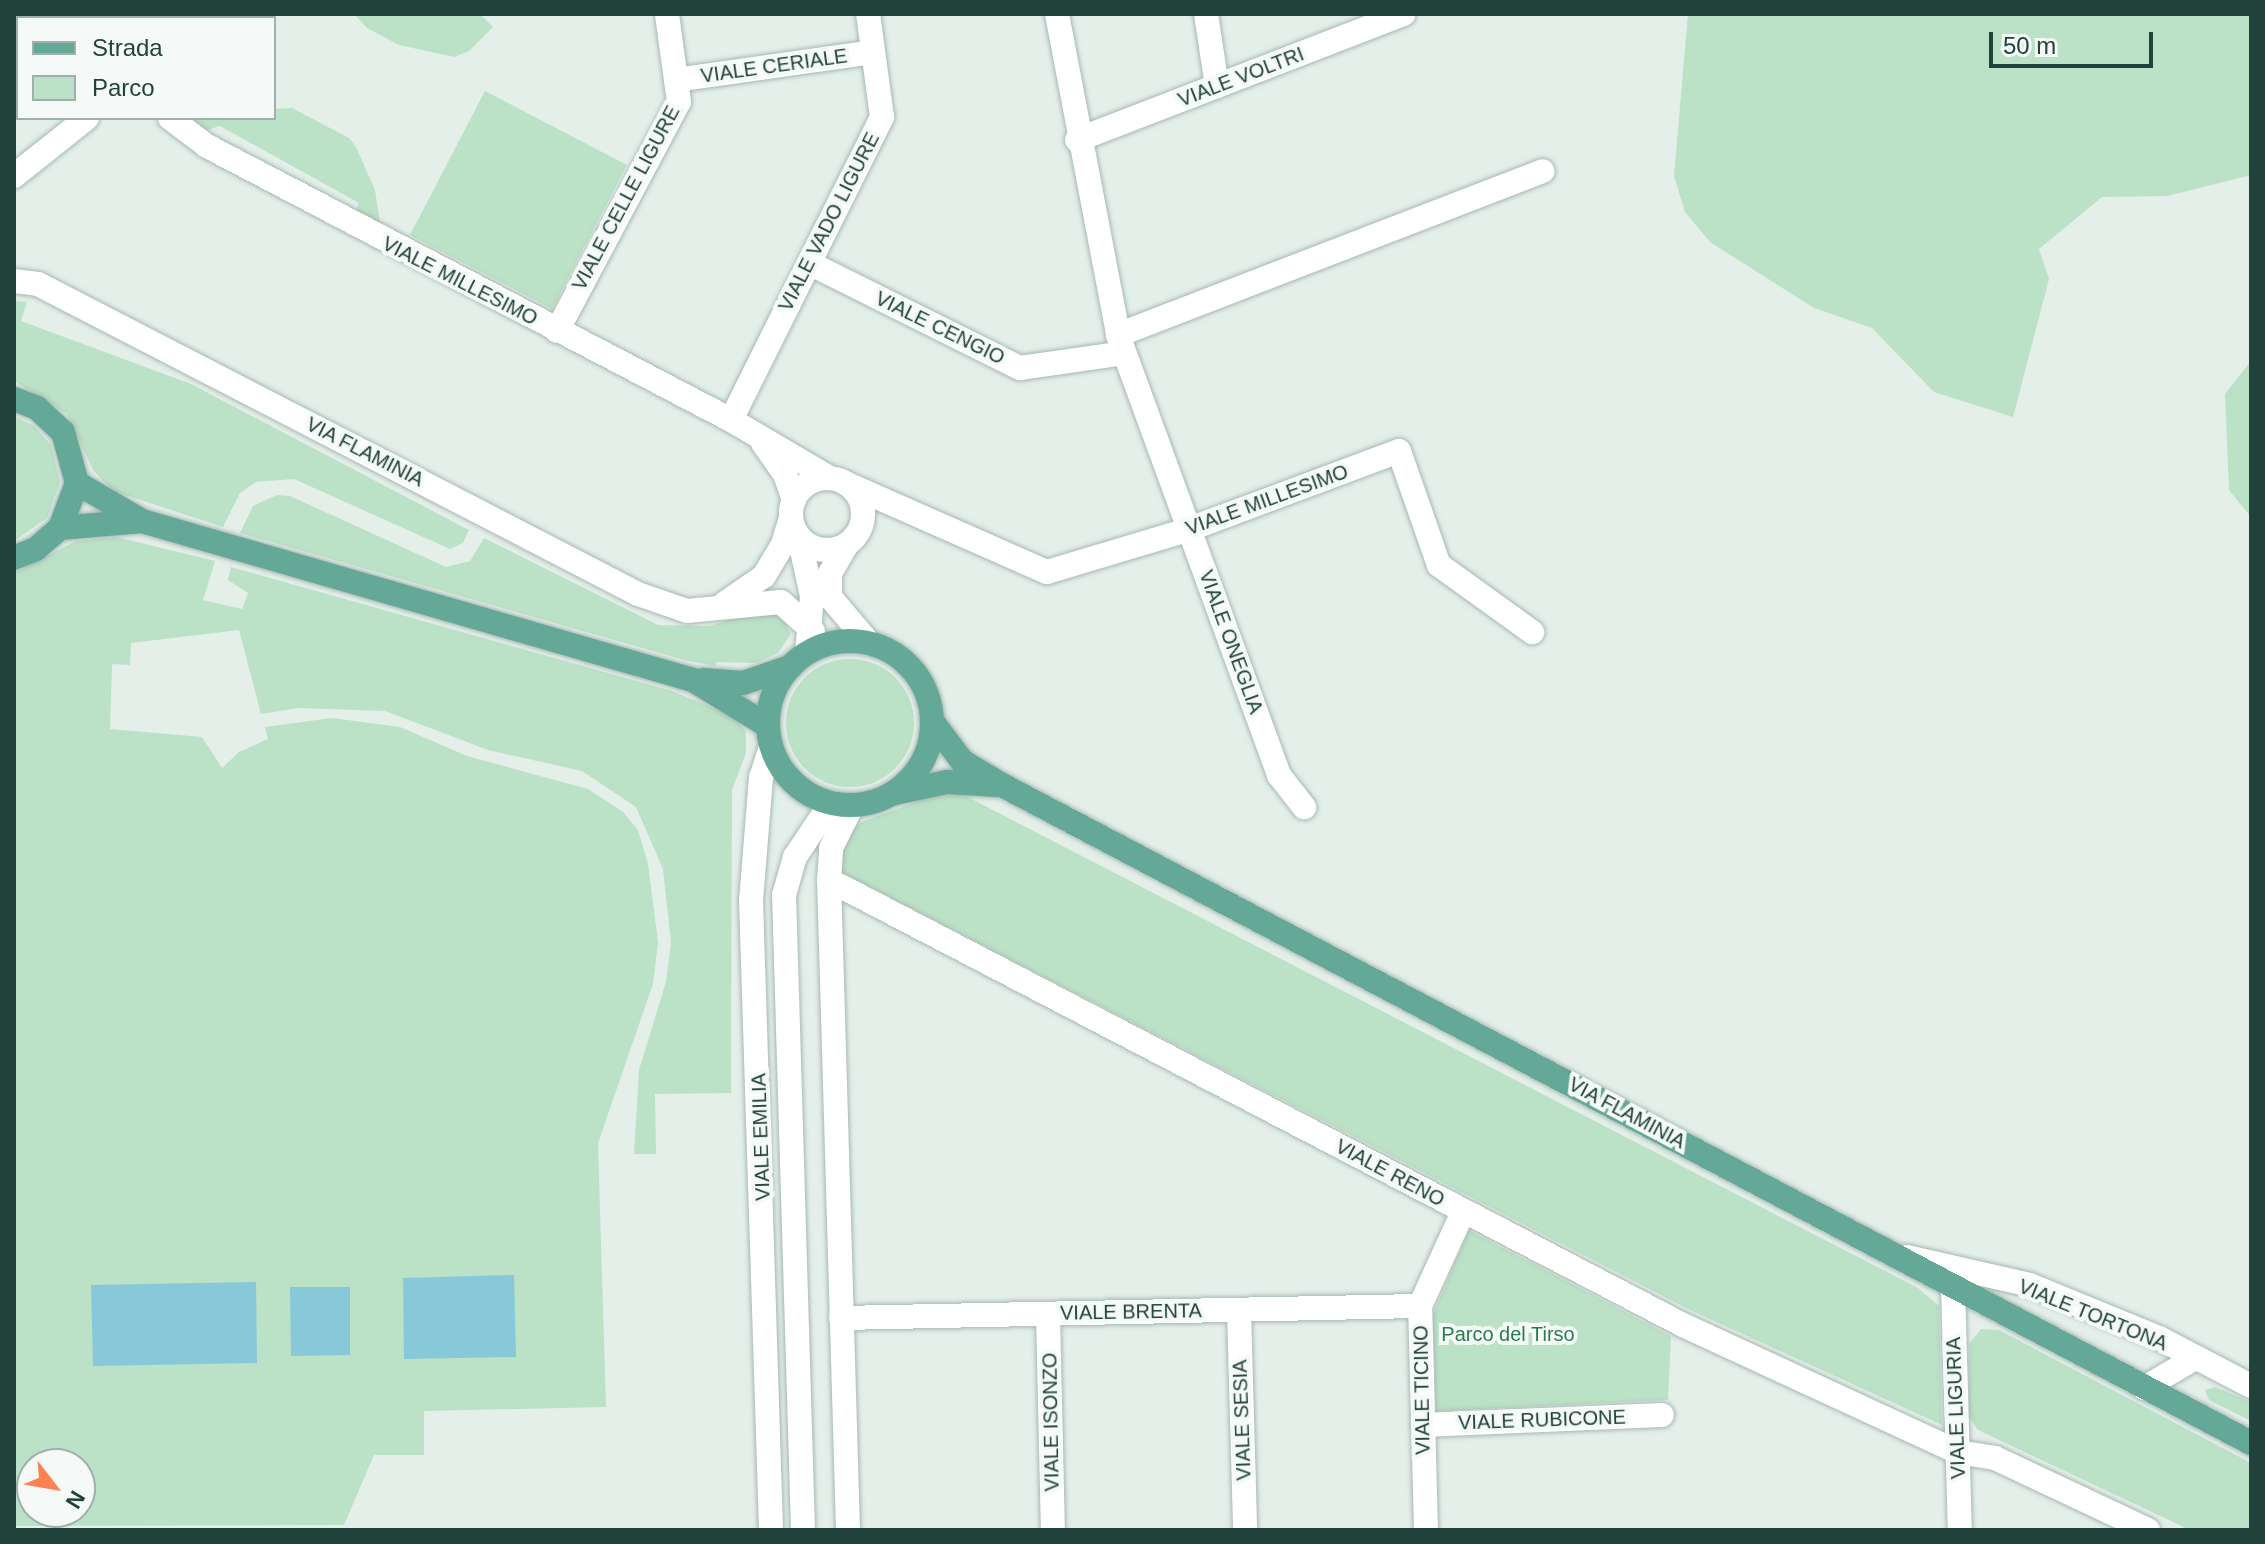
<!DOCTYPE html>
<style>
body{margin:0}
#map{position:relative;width:2265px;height:1544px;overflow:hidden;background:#e4efea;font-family:Arial,sans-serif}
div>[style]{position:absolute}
.green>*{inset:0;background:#bbe1c6}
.round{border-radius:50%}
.water>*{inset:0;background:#87c9d8}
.roads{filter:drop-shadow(0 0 2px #a6b8b2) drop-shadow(0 0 2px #a6b8b2)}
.minor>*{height:24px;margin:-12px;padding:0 12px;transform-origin:12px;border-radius:12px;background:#fff}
.minor>.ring{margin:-12px;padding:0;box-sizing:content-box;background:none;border:24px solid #fff;border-radius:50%}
.major>*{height:24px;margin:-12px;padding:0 12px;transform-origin:12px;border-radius:12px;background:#64a898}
.major>.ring{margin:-12px;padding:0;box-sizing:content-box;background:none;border:24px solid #64a898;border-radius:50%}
span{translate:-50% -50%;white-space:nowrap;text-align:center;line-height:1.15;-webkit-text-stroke:8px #f5faf8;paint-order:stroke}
.street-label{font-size:20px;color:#21423a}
.park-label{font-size:20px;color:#277d4b}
.frame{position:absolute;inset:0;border:16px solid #21423a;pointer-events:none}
.legend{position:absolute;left:16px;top:16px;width:260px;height:104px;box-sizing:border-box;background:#f5faf8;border:2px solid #a0b0ac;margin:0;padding:10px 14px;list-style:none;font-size:24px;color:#21423a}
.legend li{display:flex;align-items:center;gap:16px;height:40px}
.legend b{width:40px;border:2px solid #a0b0ac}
.north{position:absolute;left:16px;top:1448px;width:80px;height:80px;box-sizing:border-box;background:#f5faf8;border:2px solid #a0b0ac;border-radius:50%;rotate:121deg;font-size:22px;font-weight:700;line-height:32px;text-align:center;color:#21423a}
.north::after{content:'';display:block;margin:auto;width:28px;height:36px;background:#fe8152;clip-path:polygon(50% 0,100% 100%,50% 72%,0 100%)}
.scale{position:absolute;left:1989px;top:32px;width:164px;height:36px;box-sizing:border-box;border:4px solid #21423a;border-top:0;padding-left:10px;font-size:24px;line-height:28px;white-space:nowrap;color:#21423a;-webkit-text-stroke:6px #f5faf8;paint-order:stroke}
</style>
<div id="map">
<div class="green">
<i style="clip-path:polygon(354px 14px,480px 14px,493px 27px,469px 51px,454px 57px,399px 45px,367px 28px)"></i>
<i style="clip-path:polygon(1688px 14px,2251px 14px,2251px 175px,2167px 196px,2102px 197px,2039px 249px,2049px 279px,2013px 417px,1934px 392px,1872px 328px,1814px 308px,1710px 242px,1685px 212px,1674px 176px)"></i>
<i style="clip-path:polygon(485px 91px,627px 165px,552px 309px,410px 235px)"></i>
<i style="clip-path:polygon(292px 108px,349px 138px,356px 147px,375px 190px,380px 222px,372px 227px,353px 216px,359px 203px,220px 126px,200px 132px,188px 118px,274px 118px,274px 109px)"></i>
<i style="clip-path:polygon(14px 301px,27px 302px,21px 321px,191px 384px,469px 530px,463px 543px,450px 549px,294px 479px,256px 482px,240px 493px,223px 527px,113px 491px,93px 470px,67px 414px,14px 381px)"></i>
<i style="clip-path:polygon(2251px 361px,2251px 517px,2229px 490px,2225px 394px)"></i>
<i style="clip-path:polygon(14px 416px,34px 426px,51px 445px,60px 482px,47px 518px,14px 541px)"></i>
<i style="clip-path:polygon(277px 495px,290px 496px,446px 567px,470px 561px,484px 538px,658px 625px,710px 626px,758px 610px,782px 617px,791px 634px,778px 653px,756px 663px,717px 662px,715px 666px,684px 660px,240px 533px,253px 506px)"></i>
<i style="clip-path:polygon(evenodd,117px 537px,215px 561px,203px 600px,242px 609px,248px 593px,228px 580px,231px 567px,672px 691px,735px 717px,746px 732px,746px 753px,732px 790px,731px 1093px,655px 1094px,656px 1154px,634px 1154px,639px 1070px,666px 982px,671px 942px,663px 869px,636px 807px,582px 771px,488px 750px,385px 711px,298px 708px,261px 714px,239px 630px,131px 643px,130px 665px,112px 664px,110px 729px,202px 737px,222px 768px,239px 752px,268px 739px,265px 727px,332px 718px,400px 727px,467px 756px,588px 789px,623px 812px,638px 830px,648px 864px,658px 942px,653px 984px,598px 1143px,606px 1407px,424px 1411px,424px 1455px,374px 1455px,344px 1525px,14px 1526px,14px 573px,76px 541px,117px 537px,32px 1464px,80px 1464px,80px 1512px,32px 1512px,32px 1464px)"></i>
<i class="round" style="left:786px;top:659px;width:128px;height:128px"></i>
<i style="clip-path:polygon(962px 794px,1918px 1288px,1939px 1306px,1942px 1425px,1688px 1309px,841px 872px,843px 838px,861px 822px,933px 796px)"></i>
<i style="clip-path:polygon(1469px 1230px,1671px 1336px,1668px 1400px,1436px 1411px,1433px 1314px)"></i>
<i style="clip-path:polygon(1981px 1329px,1999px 1330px,2251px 1463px,2251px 1530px,2190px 1530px,1978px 1430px,1969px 1417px,1969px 1344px)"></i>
<i style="clip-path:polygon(2215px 1387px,2251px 1402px,2251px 1421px,2209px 1400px,2205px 1390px)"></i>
</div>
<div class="water">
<i style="clip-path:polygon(514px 1275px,516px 1357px,404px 1359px,403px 1278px)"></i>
<i style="clip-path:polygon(256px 1282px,257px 1363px,93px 1366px,91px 1285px)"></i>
<i style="clip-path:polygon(290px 1287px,350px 1287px,350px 1355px,291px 1356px)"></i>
</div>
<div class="roads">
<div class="minor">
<i style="left:1057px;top:14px;width:327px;rotate:79.2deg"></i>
<i style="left:1118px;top:335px;width:469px;rotate:69.9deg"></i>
<i style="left:1279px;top:775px;width:41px;rotate:52deg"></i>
<i style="left:1206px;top:14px;width:73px;rotate:81.3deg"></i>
<i style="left:117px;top:18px;width:4px;rotate:-76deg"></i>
<i style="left:676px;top:80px;width:199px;rotate:-8.1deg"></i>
<i style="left:170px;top:118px;width:46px;rotate:37.1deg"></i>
<i style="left:207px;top:146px;width:591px;rotate:27.61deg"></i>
<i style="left:731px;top:420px;width:115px;rotate:30.4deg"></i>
<i style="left:1077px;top:140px;width:350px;rotate:-21.1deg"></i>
<i style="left:14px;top:176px;width:93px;rotate:-38.5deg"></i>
<i style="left:809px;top:263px;width:236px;rotate:26.5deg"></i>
<i style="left:1020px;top:368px;width:105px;rotate:-8.2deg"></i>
<i style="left:14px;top:281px;width:24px;rotate:7deg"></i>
<i style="left:38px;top:284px;width:675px;rotate:27.32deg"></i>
<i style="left:638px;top:594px;width:52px;rotate:19.1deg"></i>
<i style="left:687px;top:611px;width:94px;rotate:-5.5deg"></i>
<i style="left:781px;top:602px;width:43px;rotate:42.2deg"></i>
<i style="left:557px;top:331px;width:259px;rotate:-62deg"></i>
<i style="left:679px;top:102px;width:89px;rotate:-97.8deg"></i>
<i style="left:1118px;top:335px;width:455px;rotate:-21.1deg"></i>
<i style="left:731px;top:420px;width:339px;rotate:-63.5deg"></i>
<i style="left:882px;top:117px;width:104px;rotate:-97.7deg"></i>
<i style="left:763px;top:443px;width:38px;rotate:55deg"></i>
<i style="left:785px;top:474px;width:28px;rotate:71deg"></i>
<i class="ring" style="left:791px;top:478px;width:48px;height:48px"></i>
<i style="left:845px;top:483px;width:221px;rotate:23.8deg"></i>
<i style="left:1047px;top:572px;width:149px;rotate:-16.7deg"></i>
<i style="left:1190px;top:529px;width:223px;rotate:-20.5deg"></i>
<i style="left:1399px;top:451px;width:121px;rotate:70.7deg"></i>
<i style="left:1439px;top:565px;width:115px;rotate:35.8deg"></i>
<i style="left:799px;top:537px;width:60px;rotate:77.6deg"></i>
<i style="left:812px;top:596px;width:57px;rotate:95deg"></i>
<i style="left:847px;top:544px;width:34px;rotate:120deg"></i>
<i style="left:830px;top:573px;width:24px;rotate:90deg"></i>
<i style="left:830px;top:597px;width:60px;rotate:49.7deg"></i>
<i style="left:725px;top:603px;width:47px;rotate:-34.7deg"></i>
<i style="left:764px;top:576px;width:37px;rotate:-59deg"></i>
<i style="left:783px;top:544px;width:28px;rotate:-73deg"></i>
<i style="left:771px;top:747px;width:32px;rotate:108deg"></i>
<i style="left:761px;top:777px;width:123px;rotate:94.6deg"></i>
<i style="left:751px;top:900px;width:630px;rotate:88.18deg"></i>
<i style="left:829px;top:880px;width:963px;rotate:27.52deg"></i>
<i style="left:1683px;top:1325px;width:303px;rotate:24.8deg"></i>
<i style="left:1958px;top:1452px;width:37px;rotate:9deg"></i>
<i style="left:1995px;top:1458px;width:169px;rotate:25.2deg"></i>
<i style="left:1907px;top:1257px;width:126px;rotate:12.8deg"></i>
<i style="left:2030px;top:1285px;width:139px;rotate:22.3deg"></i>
<i style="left:2159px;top:1338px;width:104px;rotate:27.6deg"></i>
<i style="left:1953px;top:1286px;width:244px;rotate:88.4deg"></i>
<i style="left:1239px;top:1310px;width:220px;rotate:88.4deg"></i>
<i style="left:1048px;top:1314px;width:216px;rotate:88.7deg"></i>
<i style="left:841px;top:1318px;width:579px;rotate:-1.19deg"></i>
<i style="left:2144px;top:1388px;width:56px;rotate:-30.3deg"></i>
<i style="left:1423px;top:1425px;width:239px;rotate:-2.4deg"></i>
<i style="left:803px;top:1530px;width:635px;rotate:-91.71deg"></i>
<i style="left:784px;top:895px;width:40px;rotate:-74deg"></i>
<i style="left:795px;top:857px;width:65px;rotate:-56.3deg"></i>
<i style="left:848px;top:1530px;width:650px;rotate:-91.67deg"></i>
<i style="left:829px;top:880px;width:32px;rotate:-86deg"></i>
<i style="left:831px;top:848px;width:47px;rotate:-63.4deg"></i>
<i style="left:1426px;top:1530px;width:224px;rotate:-91.5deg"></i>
<i style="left:1420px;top:1306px;width:103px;rotate:-65.4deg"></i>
</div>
<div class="major">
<i style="left:14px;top:399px;width:25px;rotate:21deg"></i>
<i style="left:37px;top:408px;width:35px;rotate:43deg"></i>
<i style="left:63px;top:432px;width:53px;rotate:74.6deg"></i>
<i style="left:77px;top:483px;width:48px;rotate:110.7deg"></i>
<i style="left:60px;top:528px;width:32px;rotate:139deg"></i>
<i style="left:36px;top:549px;width:24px;rotate:158deg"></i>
<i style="left:77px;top:483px;width:75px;rotate:30.3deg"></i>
<i style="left:142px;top:521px;width:573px;rotate:16.1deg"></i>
<i style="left:693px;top:680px;width:88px;rotate:31.5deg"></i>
<i style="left:60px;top:528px;width:82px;rotate:-4.9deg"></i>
<i class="ring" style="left:768px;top:641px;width:140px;height:140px"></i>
<i style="left:703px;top:680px;width:40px;rotate:4.3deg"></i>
<i style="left:743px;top:683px;width:50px;rotate:-18.8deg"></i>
<i style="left:932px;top:721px;width:50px;rotate:53.1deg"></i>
<i style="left:962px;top:761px;width:47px;rotate:31deg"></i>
<i style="left:1002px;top:785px;width:1412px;rotate:27.78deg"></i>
<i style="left:895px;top:793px;width:53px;rotate:-11.9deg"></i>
<i style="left:947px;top:782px;width:50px;rotate:3.4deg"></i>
</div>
</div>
<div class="street-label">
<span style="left:774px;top:66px;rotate:-8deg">VIALE CERIALE</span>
<span style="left:1241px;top:77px;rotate:-21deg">VIALE VOLTRI</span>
<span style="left:626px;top:198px;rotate:-62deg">VIALE CELLE LIGURE</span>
<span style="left:829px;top:222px;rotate:-63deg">VIALE VADO LIGURE</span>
<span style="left:460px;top:281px;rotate:27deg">VIALE MILLESIMO</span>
<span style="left:940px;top:328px;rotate:26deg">VIALE CENGIO</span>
<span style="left:365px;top:452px;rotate:27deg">VIA FLAMINIA</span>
<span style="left:1267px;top:500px;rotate:-20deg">VIALE MILLESIMO</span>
<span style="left:1231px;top:642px;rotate:70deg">VIALE ONEGLIA</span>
<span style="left:1627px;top:1113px;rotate:28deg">VIA FLAMINIA</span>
<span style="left:761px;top:1137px;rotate:-92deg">VIALE EMILIA</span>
<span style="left:1390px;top:1173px;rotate:28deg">VIALE RENO</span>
<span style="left:1131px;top:1312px;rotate:-1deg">VIALE BRENTA</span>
<span style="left:2093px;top:1315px;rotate:22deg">VIALE TORTONA</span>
<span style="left:1422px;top:1390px;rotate:-91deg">VIALE TICINO</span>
<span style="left:1956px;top:1408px;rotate:-92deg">VIALE LIGURIA</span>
<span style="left:1242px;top:1420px;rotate:-92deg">VIALE SESIA</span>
<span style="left:1542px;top:1420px;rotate:-2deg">VIALE RUBICONE</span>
<span style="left:1051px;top:1422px;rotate:-91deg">VIALE ISONZO</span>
</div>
<div class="park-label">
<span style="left:1508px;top:1334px">Parco del Tirso</span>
</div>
<div class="frame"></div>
<ul class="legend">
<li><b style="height:10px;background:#64a898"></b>Strada</li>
<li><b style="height:22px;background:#bbe1c6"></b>Parco</li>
</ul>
<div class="north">N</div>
<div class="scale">50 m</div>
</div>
